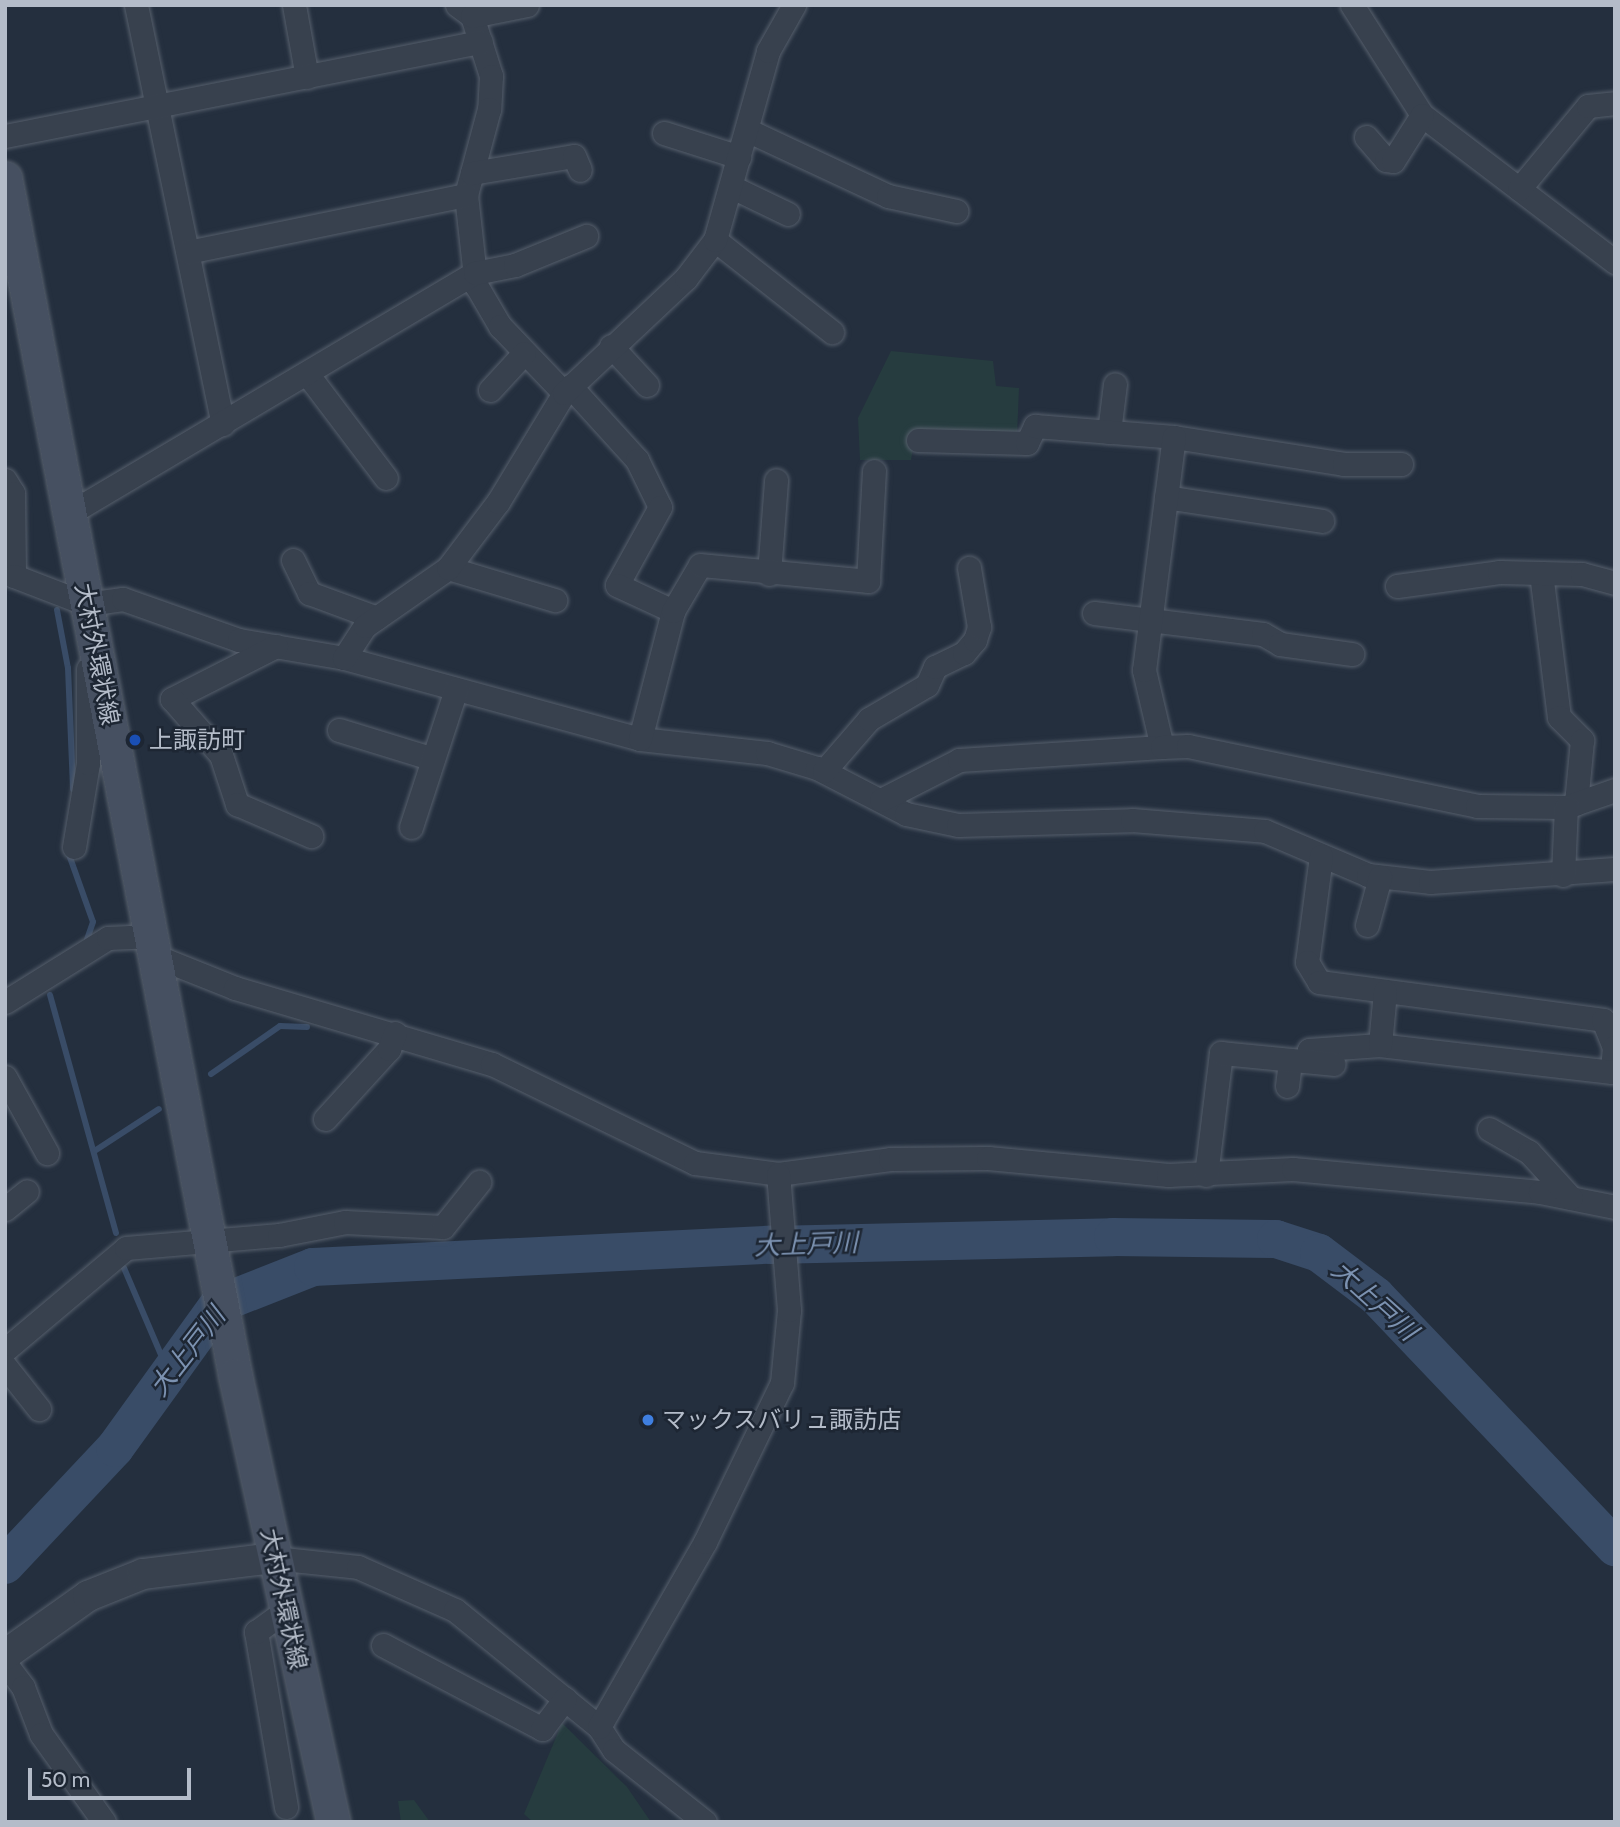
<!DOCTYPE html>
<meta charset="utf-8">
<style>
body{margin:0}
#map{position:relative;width:1620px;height:1827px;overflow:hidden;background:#242f3e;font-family:Cabin,"Noto Sans JP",sans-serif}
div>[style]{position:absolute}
.green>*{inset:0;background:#263c3f}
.stream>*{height:6px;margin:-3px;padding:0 3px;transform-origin:3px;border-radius:3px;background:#394c67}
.river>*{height:38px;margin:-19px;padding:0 19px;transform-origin:19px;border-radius:19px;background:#394c67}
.roads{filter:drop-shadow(0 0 2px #565f6c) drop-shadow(0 0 2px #565f6c)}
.minor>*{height:23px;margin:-11.5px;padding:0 11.5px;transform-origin:11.5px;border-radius:11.5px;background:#38414e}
.tertiary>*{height:30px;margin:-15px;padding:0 15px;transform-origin:15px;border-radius:15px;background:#38414e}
.secondary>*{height:33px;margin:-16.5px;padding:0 16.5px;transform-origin:16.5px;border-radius:16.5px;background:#465061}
.dots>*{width:19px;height:19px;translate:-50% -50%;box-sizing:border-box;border:4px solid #1d2633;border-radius:50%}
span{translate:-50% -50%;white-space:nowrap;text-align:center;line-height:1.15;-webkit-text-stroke:5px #1d2633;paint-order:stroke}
.street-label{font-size:24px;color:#b4bcc9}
.poi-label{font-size:24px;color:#b4bcc9}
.left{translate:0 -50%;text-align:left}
.water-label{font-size:26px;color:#7c92b1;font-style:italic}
.frame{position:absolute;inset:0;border:7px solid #b4bcc9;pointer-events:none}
.scale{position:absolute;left:28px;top:1768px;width:163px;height:32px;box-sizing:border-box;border:4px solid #b4bcc9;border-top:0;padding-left:9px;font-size:21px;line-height:24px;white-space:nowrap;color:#b4bcc9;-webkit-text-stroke:5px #1d2633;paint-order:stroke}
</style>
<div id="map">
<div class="green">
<i style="clip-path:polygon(891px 351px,993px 361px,996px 386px,1019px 388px,1017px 436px,916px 431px,911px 460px,860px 460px,858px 418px)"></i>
<i style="clip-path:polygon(562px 1723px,627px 1787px,651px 1822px,533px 1822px,524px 1814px)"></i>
<i style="clip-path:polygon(414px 1800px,430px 1822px,401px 1822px,398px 1801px)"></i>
</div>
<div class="stream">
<i style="left:57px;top:610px;width:59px;rotate:79.3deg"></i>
<i style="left:68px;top:668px;width:121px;rotate:87.6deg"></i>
<i style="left:67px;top:849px;width:77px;rotate:70.4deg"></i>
<i style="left:93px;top:922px;width:18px;rotate:109deg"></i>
<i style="left:50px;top:995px;width:247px;rotate:74.5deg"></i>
<i style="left:211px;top:1074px;width:84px;rotate:-34.8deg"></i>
<i style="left:280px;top:1026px;width:27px;rotate:2deg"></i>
<i style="left:96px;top:1150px;width:75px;rotate:-33.1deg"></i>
<i style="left:124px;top:1268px;width:112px;rotate:66.9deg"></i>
</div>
<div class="river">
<i style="left:5px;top:1565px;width:161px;rotate:-46.8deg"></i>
<i style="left:115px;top:1448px;width:178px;rotate:-54.2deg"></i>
<i style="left:219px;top:1304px;width:101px;rotate:-21.5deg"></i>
<i style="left:313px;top:1267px;width:459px;rotate:-2.8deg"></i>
<i style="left:771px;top:1245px;width:342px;rotate:-1.3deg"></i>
<i style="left:1113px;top:1237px;width:163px;rotate:0.7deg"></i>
<i style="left:1276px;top:1239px;width:45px;rotate:18deg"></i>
<i style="left:1319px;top:1253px;width:71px;rotate:37deg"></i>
<i style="left:1376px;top:1296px;width:347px;rotate:46.4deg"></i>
</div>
<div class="roads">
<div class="minor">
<i style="left:136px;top:5px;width:428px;rotate:78.3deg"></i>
<i style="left:294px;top:5px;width:73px;rotate:79.8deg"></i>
<i style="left:457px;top:5px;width:19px;rotate:36deg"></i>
<i style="left:472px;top:16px;width:63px;rotate:72.4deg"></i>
<i style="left:491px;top:76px;width:33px;rotate:93deg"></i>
<i style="left:489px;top:109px;width:89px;rotate:105deg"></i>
<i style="left:466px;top:195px;width:91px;rotate:83.7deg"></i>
<i style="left:476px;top:285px;width:48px;rotate:59.7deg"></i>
<i style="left:500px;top:326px;width:93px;rotate:46.3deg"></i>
<i style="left:1352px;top:5px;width:130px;rotate:57.5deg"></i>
<i style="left:1422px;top:115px;width:243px;rotate:37.3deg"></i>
<i style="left:472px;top:16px;width:56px;rotate:-11.3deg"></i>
<i style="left:747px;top:130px;width:156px;rotate:25.1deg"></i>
<i style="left:888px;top:196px;width:70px;rotate:12.4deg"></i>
<i style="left:664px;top:133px;width:79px;rotate:17.7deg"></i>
<i style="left:5px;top:136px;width:485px;rotate:-11.2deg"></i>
<i style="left:1366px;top:137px;width:30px;rotate:49deg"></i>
<i style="left:1386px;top:160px;width:7px;rotate:8deg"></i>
<i style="left:1393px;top:161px;width:54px;rotate:-57.8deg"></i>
<i style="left:472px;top:173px;width:103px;rotate:-9.5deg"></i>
<i style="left:574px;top:156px;width:15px;rotate:67deg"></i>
<i style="left:732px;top:187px;width:62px;rotate:25.7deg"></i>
<i style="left:1519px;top:189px;width:108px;rotate:-50.3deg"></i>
<i style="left:1588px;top:106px;width:27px;rotate:-6deg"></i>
<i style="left:715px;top:240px;width:149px;rotate:38.2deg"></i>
<i style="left:188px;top:252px;width:284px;rotate:-11.6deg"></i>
<i style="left:611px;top:346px;width:53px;rotate:47.3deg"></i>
<i style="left:308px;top:375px;width:129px;rotate:52.9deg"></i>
<i style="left:570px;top:386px;width:100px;rotate:47.8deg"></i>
<i style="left:637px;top:460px;width:52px;rotate:63.9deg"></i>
<i style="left:660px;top:507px;width:89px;rotate:118.9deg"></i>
<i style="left:617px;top:585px;width:62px;rotate:24.9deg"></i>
<i style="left:490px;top:390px;width:50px;rotate:-47.4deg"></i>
<i style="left:1109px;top:432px;width:48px;rotate:-82.9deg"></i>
<i style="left:918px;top:440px;width:109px;rotate:1.6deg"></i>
<i style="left:1027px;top:443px;width:19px;rotate:-65deg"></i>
<i style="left:1035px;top:426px;width:139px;rotate:4.5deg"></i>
<i style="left:1174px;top:437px;width:172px;rotate:9deg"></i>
<i style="left:1344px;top:464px;width:57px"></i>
<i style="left:5px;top:480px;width:15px;rotate:58deg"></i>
<i style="left:13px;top:493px;width:83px;rotate:89.3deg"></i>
<i style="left:1166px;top:497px;width:158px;rotate:8.7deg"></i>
<i style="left:70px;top:513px;width:471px;rotate:-30.7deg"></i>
<i style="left:475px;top:273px;width:41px;rotate:-11.3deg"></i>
<i style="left:515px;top:265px;width:77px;rotate:-22.2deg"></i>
<i style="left:293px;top:560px;width:37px;rotate:64deg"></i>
<i style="left:309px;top:593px;width:72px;rotate:20.2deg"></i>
<i style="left:448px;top:568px;width:112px;rotate:16.7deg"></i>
<i style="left:1541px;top:573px;width:145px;rotate:82.9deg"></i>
<i style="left:1559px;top:717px;width:33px;rotate:45deg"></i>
<i style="left:1582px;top:740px;width:64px;rotate:95.4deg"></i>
<i style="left:769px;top:574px;width:94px;rotate:-85.7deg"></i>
<i style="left:14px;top:576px;width:78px;rotate:21deg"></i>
<i style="left:87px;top:604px;width:36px;rotate:-8deg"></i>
<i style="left:123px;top:599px;width:123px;rotate:19.5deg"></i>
<i style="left:239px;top:640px;width:107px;rotate:9.7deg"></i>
<i style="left:344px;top:658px;width:307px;rotate:15.3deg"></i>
<i style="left:640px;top:739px;width:128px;rotate:6.3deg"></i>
<i style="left:767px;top:753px;width:52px;rotate:16.7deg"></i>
<i style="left:817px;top:768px;width:100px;rotate:27.3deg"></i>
<i style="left:906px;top:814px;width:53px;rotate:11.9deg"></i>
<i style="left:958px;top:825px;width:174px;rotate:-1.6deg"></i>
<i style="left:1132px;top:820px;width:133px;rotate:4.7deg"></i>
<i style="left:1265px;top:831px;width:112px;rotate:23.1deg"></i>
<i style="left:1368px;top:875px;width:62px;rotate:6.4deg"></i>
<i style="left:1430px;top:882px;width:185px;rotate:-4deg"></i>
<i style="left:1397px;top:586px;width:103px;rotate:-7.8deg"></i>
<i style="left:1499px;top:572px;width:83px;rotate:1.4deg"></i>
<i style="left:1582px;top:574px;width:34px;rotate:15deg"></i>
<i style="left:1094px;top:613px;width:170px;rotate:7.1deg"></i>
<i style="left:1263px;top:634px;width:20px;rotate:30deg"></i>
<i style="left:1280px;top:644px;width:73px;rotate:7.9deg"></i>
<i style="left:276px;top:646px;width:117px;rotate:153deg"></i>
<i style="left:172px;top:699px;width:74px;rotate:48.8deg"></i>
<i style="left:221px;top:755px;width:52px;rotate:71.9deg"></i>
<i style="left:237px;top:804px;width:81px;rotate:23.4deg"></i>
<i style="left:344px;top:658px;width:38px;rotate:-57deg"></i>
<i style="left:365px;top:626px;width:101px;rotate:-34.9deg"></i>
<i style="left:448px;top:568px;width:83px;rotate:-52.9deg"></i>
<i style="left:498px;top:502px;width:127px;rotate:-58.8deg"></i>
<i style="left:564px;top:393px;width:168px;rotate:-43.3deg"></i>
<i style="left:686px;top:278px;width:48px;rotate:-52.7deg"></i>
<i style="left:715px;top:240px;width:196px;rotate:-74.3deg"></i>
<i style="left:768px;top:51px;width:53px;rotate:-60.5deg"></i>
<i style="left:339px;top:730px;width:98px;rotate:17.1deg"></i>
<i style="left:640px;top:739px;width:132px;rotate:-75.5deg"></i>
<i style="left:673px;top:611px;width:53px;rotate:-59.6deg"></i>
<i style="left:700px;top:565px;width:169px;rotate:5.4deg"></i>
<i style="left:868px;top:581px;width:110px;rotate:-86.9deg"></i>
<i style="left:1162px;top:747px;width:79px;rotate:-103.2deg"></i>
<i style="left:1144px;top:670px;width:235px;rotate:-82.7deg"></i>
<i style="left:824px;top:771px;width:69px;rotate:-49.1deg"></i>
<i style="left:869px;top:719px;width:67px;rotate:-30.4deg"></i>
<i style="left:927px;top:685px;width:20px;rotate:-66deg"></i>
<i style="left:935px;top:667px;width:32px;rotate:-26deg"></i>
<i style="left:964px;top:653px;width:17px;rotate:-50deg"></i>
<i style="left:975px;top:640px;width:14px;rotate:-73deg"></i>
<i style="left:979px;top:627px;width:60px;rotate:-99.6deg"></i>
<i style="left:881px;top:800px;width:88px;rotate:-27.1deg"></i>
<i style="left:959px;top:760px;width:203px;rotate:-3.7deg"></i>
<i style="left:1162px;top:747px;width:26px;rotate:-2deg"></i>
<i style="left:1188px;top:746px;width:295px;rotate:11.7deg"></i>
<i style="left:1477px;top:806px;width:89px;rotate:0.6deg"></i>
<i style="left:1566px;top:807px;width:52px;rotate:-19.1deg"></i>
<i style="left:411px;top:827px;width:145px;rotate:-71.9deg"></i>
<i style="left:74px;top:847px;width:85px;rotate:-80.5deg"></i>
<i style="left:88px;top:763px;width:94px;rotate:-90deg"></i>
<i style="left:1321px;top:856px;width:107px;rotate:97.5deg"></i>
<i style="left:1307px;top:962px;width:23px;rotate:59deg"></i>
<i style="left:1319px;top:982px;width:287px;rotate:7.6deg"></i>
<i style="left:1603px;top:1020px;width:29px;rotate:68deg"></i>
<i style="left:1614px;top:1047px;width:25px;rotate:95deg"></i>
<i style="left:1612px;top:1072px;width:234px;rotate:-173.4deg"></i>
<i style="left:1563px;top:875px;width:68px;rotate:-87.5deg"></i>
<i style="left:1367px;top:925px;width:50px;rotate:-74.8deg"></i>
<i style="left:155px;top:956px;width:86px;rotate:21.8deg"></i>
<i style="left:235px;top:988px;width:268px;rotate:16.5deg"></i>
<i style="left:492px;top:1064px;width:226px;rotate:26deg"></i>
<i style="left:695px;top:1163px;width:84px;rotate:7.5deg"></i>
<i style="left:778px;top:1174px;width:113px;rotate:-7.6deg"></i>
<i style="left:890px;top:1159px;width:98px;rotate:-0.6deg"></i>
<i style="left:988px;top:1158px;width:181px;rotate:5.4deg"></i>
<i style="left:1168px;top:1175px;width:125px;rotate:-2.7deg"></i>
<i style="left:1293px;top:1169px;width:248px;rotate:5.3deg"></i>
<i style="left:1540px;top:1192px;width:76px;rotate:11.3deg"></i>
<i style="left:5px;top:1002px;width:121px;rotate:-31.9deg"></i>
<i style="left:108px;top:938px;width:44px;rotate:-2.6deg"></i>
<i style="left:1306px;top:1060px;width:10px;rotate:-73deg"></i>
<i style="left:1309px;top:1050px;width:71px;rotate:-4deg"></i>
<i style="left:1380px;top:1045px;width:54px;rotate:-84.7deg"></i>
<i style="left:5px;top:1077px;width:87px;rotate:61.1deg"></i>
<i style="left:1287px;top:1086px;width:26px;rotate:-83deg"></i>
<i style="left:325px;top:1119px;width:95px;rotate:-47.6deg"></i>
<i style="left:389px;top:1049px;width:17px;rotate:-69deg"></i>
<i style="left:1489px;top:1129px;width:46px;rotate:29.9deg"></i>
<i style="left:1529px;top:1152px;width:62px;rotate:47.6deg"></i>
<i style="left:1206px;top:1175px;width:123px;rotate:-83deg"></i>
<i style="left:1221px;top:1053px;width:113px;rotate:5.6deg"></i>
<i style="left:5px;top:1209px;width:28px;rotate:-39deg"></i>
<i style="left:5px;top:1350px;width:158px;rotate:-40.1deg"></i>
<i style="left:126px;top:1248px;width:154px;rotate:-4.9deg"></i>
<i style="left:279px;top:1235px;width:67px;rotate:-11.1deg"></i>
<i style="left:345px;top:1222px;width:98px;rotate:2.9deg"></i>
<i style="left:443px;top:1227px;width:58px;rotate:-51.3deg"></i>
<i style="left:5px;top:1366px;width:55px;rotate:51.7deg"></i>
<i style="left:274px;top:1558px;width:84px;rotate:6.1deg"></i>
<i style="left:358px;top:1567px;width:106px;rotate:23.9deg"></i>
<i style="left:455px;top:1610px;width:186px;rotate:39.1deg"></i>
<i style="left:599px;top:1727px;width:27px;rotate:57deg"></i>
<i style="left:614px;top:1750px;width:116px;rotate:38.4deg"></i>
<i style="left:383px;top:1645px;width:180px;rotate:27.8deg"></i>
<i style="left:542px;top:1729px;width:38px;rotate:-53deg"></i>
<i style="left:5px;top:1663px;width:30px;rotate:53deg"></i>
<i style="left:23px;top:1687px;width:50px;rotate:69deg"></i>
<i style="left:41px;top:1734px;width:108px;rotate:54.4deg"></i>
<i style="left:599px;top:1727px;width:213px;rotate:-60.2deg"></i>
<i style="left:705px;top:1542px;width:177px;rotate:-64.2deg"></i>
<i style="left:782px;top:1383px;width:73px;rotate:-84.5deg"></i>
<i style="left:789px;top:1310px;width:136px;rotate:-94.6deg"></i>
<i style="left:286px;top:1807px;width:178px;rotate:-99.7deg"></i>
<i style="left:256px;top:1632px;width:37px;rotate:-36deg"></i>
</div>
<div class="tertiary">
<i style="left:5px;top:1655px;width:102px;rotate:-35.4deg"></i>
<i style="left:88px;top:1596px;width:59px;rotate:-21.8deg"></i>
<i style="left:143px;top:1574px;width:132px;rotate:-7deg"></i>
</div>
<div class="secondary">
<i style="left:5px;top:178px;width:1219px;rotate:79.12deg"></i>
<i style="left:235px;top:1375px;width:458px;rotate:77.6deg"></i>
</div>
</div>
<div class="dots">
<i style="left:135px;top:740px;background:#1a4fb4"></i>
<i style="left:648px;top:1420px;background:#3f7fe0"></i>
</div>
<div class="street-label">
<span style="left:97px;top:654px;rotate:79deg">大村外環状線</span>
<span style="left:284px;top:1599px;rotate:78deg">大村外環状線</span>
</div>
<div class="poi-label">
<span class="left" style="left:149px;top:740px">上諏訪町</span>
<span class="left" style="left:662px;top:1420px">マックスバリュ諏訪店</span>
</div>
<div class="water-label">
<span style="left:806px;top:1245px;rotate:-2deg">大上戸川</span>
<span style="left:1374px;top:1301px;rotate:42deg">大上戸川</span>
<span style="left:188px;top:1352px;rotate:-52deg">大上戸川</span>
</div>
<div class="frame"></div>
<div class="scale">50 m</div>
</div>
